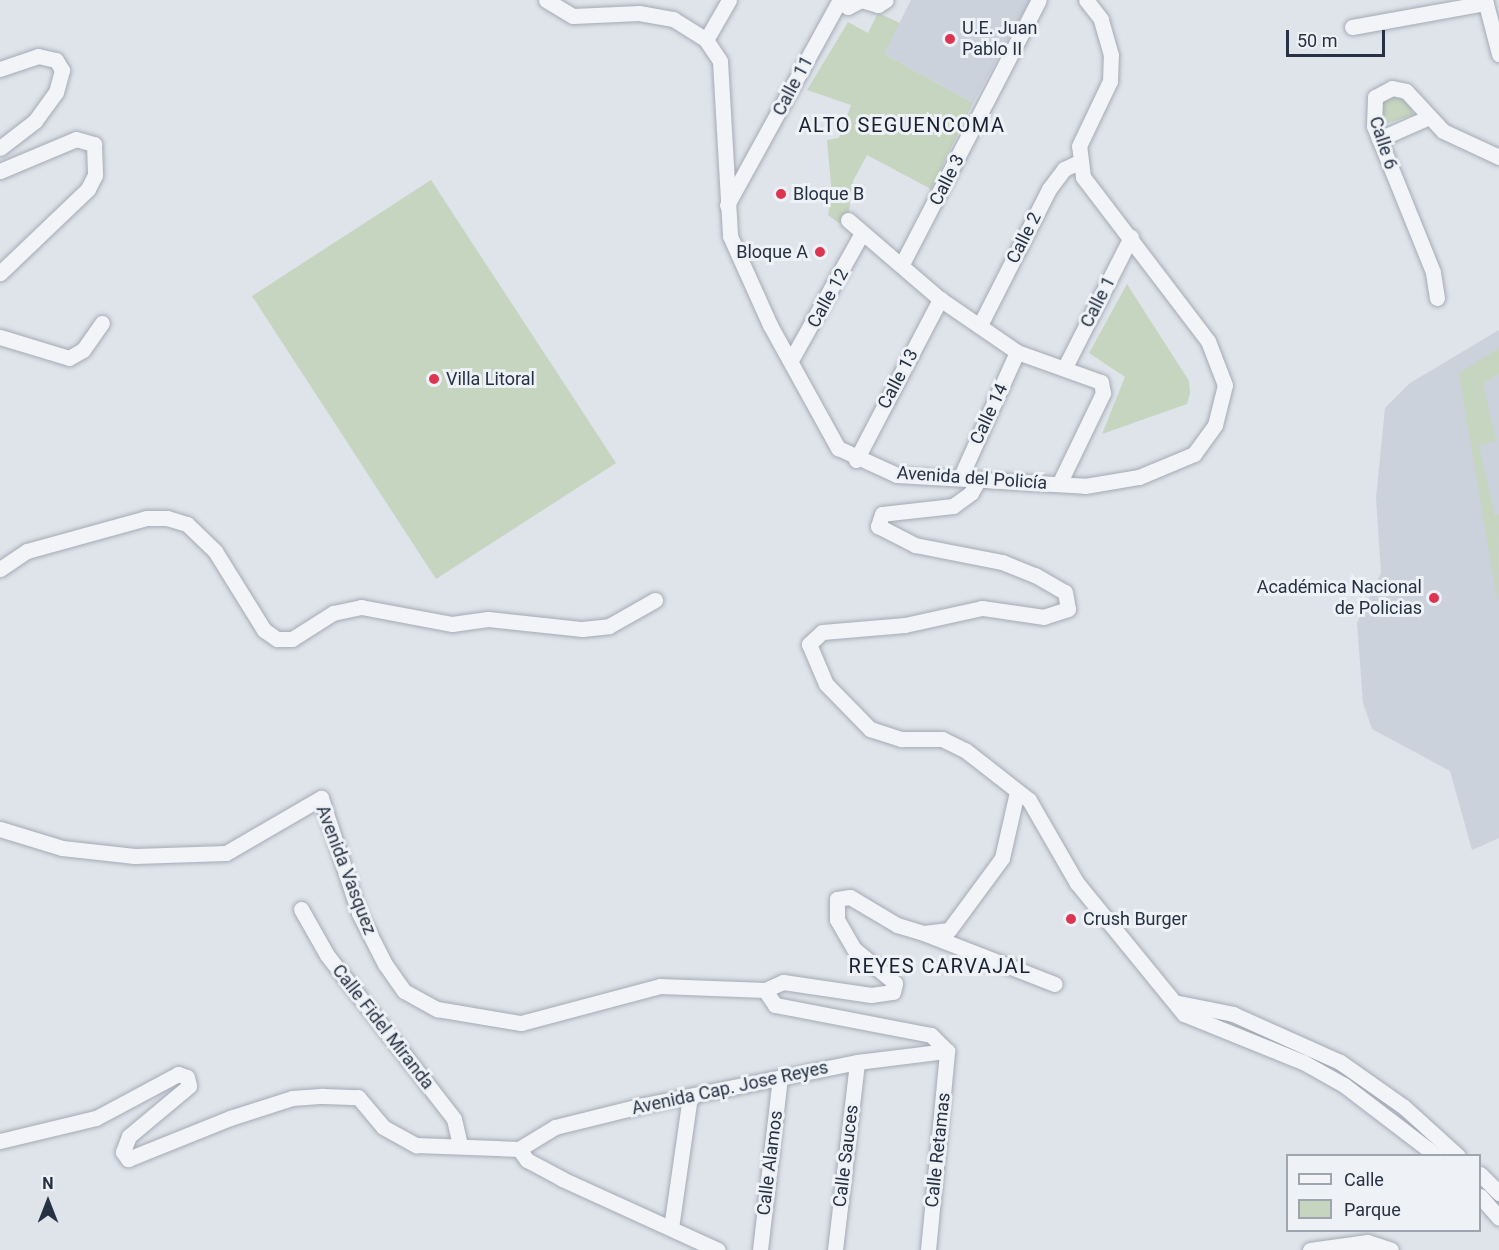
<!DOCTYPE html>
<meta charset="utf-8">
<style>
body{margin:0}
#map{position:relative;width:1499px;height:1250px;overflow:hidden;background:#dfe3ea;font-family:Roboto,sans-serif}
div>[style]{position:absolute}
.built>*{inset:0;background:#ccd2dc}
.green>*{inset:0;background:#c5d5bf}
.roads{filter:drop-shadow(0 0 2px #a4aab5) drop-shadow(0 0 2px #a4aab5)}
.minor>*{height:15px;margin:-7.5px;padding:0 7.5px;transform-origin:7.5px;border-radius:7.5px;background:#f2f4f8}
.dots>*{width:16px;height:16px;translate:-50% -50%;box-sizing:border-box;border:3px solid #eef2f7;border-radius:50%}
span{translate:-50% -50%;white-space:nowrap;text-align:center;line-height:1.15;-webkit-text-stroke:6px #eef2f7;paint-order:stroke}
.poi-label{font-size:18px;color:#263143}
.left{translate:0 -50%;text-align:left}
.right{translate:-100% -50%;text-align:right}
.street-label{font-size:18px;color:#263143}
.neighbourhood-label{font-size:20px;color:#182233;letter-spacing:1.5px}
.legend{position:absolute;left:1286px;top:1154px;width:195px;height:78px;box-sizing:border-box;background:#eef2f7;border:2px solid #9ea5af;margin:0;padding:8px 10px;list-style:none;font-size:18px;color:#263143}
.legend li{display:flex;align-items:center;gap:12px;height:30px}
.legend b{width:30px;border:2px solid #9ea5af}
.north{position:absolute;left:18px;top:1172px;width:60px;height:60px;-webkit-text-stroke:4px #eef2f7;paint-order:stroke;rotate:0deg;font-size:16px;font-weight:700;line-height:24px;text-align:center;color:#263143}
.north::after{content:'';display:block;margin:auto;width:21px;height:27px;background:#263143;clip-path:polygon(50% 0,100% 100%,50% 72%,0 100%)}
.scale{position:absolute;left:1286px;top:30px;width:99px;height:27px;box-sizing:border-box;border:3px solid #263143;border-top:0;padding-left:8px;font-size:18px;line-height:21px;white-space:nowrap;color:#263143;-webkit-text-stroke:4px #eef2f7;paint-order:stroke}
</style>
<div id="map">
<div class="built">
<i style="clip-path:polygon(911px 0,1030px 0,973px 103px,884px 54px)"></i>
<i style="clip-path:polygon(1499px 330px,1499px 838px,1472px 850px,1450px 771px,1372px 729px,1363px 703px,1357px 623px,1381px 573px,1376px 498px,1385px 408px,1410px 383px)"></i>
</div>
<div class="green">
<i style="clip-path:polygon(878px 13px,900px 23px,884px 54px,973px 103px,931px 189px,867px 155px,853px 181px,848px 220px,839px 223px,828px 215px,832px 195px,827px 140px,839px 138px,851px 105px,807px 90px,848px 22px,868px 33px)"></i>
<i style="clip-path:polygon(1395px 95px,1410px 103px,1413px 115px,1382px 125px,1378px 116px,1383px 96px)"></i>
<i style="clip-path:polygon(431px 180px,616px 463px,436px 579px,252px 296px)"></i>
<i style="clip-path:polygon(1127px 284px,1189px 381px,1190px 393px,1187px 404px,1102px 434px,1125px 377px,1089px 353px)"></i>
<i style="clip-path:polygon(1499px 348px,1499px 374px,1483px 384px,1496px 441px,1479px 445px,1495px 516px,1499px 515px,1498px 605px,1459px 373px)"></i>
</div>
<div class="roads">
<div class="minor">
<i style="left:546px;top:0;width:31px;rotate:31deg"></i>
<i style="left:573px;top:16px;width:66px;rotate:-2.6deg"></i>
<i style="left:639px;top:13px;width:35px;rotate:10deg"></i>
<i style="left:673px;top:19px;width:39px;rotate:32deg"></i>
<i style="left:706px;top:40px;width:25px;rotate:56deg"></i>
<i style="left:720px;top:61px;width:175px;rotate:86.7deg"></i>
<i style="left:730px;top:236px;width:98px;rotate:65.8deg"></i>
<i style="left:770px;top:325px;width:141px;rotate:61.1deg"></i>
<i style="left:838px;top:448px;width:65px;rotate:24.6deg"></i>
<i style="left:897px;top:475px;width:188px;rotate:3.3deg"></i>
<i style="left:1085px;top:486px;width:55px;rotate:-9.5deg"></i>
<i style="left:1139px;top:477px;width:60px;rotate:-22.7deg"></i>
<i style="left:1194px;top:454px;width:36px;rotate:-54deg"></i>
<i style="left:1215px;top:425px;width:41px;rotate:-76deg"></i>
<i style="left:1225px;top:385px;width:47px;rotate:-111.1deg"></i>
<i style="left:1208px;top:341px;width:206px;rotate:-127.3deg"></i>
<i style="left:1083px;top:177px;width:31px;rotate:-97deg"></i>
<i style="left:1079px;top:146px;width:72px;rotate:-64.5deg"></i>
<i style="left:1110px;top:81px;width:26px;rotate:-88deg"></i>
<i style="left:1111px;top:55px;width:37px;rotate:-106deg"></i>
<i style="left:1101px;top:19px;width:24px;rotate:-128deg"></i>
<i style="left:839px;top:0;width:11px;rotate:38deg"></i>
<i style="left:848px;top:7px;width:15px;rotate:-28deg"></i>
<i style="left:861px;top:0;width:18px;rotate:16deg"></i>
<i style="left:878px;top:5px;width:9px;rotate:-32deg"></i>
<i style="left:1485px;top:0;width:56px;rotate:75.5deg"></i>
<i style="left:1352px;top:27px;width:136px;rotate:-10.2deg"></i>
<i style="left:706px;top:40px;width:46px;rotate:-60.1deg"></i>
<i style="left:0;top:69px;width:40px;rotate:-18.9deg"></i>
<i style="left:38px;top:56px;width:18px;rotate:13deg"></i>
<i style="left:56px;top:60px;width:12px;rotate:59deg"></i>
<i style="left:62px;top:70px;width:23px;rotate:105deg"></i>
<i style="left:56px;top:92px;width:36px;rotate:126deg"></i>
<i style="left:35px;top:121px;width:44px;rotate:142.4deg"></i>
<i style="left:1379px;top:139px;width:55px;rotate:-23.7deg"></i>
<i style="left:0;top:171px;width:82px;rotate:-22.8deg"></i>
<i style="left:76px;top:139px;width:19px;rotate:16deg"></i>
<i style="left:94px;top:144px;width:31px;rotate:88deg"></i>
<i style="left:95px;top:175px;width:16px;rotate:117deg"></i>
<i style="left:88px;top:189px;width:122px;rotate:136.3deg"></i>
<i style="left:727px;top:205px;width:233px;rotate:-61.2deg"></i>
<i style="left:848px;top:220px;width:121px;rotate:40.7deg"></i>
<i style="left:940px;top:299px;width:93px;rotate:34.5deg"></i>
<i style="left:1017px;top:352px;width:89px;rotate:19.7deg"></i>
<i style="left:1101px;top:382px;width:11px;rotate:80deg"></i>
<i style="left:1103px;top:393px;width:101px;rotate:115.8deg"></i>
<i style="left:902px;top:264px;width:297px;rotate:-62.6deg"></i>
<i style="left:1437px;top:298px;width:26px;rotate:-99deg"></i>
<i style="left:1433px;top:272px;width:157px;rotate:-112deg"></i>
<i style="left:1374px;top:126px;width:29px;rotate:-88deg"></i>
<i style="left:1375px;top:97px;width:19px;rotate:-28deg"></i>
<i style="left:1392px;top:88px;width:14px;rotate:12deg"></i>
<i style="left:1406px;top:91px;width:54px;rotate:47.2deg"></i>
<i style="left:1443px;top:131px;width:62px;rotate:24.9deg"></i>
<i style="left:980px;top:325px;width:153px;rotate:-63.1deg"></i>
<i style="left:1049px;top:189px;width:25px;rotate:-53deg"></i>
<i style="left:1064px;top:169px;width:17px;rotate:-25deg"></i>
<i style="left:0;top:337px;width:72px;rotate:16.9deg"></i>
<i style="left:69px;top:358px;width:16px;rotate:-30deg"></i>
<i style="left:83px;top:350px;width:33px;rotate:-55deg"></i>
<i style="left:791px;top:360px;width:145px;rotate:-60.8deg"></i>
<i style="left:1065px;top:367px;width:146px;rotate:-63.1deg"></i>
<i style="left:856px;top:460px;width:182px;rotate:-62.4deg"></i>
<i style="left:961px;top:476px;width:136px;rotate:-65.7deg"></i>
<i style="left:979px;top:479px;width:16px;rotate:120deg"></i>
<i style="left:971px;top:493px;width:22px;rotate:144deg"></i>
<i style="left:953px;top:506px;width:71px;rotate:173.6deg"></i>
<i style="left:882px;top:514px;width:13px;rotate:108deg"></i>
<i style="left:878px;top:526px;width:42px;rotate:27.2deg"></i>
<i style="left:915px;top:545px;width:89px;rotate:11.1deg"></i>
<i style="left:1002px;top:562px;width:35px;rotate:22deg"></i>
<i style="left:1035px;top:575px;width:34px;rotate:30deg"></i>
<i style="left:1065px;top:592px;width:17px;rotate:80deg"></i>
<i style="left:1068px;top:609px;width:25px;rotate:162deg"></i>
<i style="left:1044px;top:617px;width:63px;rotate:-171.7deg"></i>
<i style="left:982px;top:608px;width:79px;rotate:167.6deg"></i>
<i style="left:905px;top:625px;width:83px;rotate:175.2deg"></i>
<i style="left:822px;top:632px;width:18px;rotate:137deg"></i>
<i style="left:809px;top:644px;width:43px;rotate:67deg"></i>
<i style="left:826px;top:684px;width:63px;rotate:45.6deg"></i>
<i style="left:870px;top:729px;width:33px;rotate:18deg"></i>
<i style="left:901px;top:739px;width:41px"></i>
<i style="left:942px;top:739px;width:25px;rotate:26deg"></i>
<i style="left:965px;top:750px;width:81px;rotate:38deg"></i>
<i style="left:1029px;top:800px;width:96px;rotate:60deg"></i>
<i style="left:1077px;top:883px;width:169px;rotate:50.8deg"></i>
<i style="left:1184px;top:1014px;width:128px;rotate:22deg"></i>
<i style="left:1303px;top:1062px;width:47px;rotate:29.3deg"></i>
<i style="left:1344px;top:1085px;width:117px;rotate:37.4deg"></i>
<i style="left:0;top:569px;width:32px;rotate:-34deg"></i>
<i style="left:27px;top:551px;width:124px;rotate:-15.4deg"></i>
<i style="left:147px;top:518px;width:20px"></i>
<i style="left:167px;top:518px;width:21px;rotate:17deg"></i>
<i style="left:187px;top:524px;width:39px;rotate:44deg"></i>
<i style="left:215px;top:551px;width:93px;rotate:58.2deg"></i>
<i style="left:264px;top:630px;width:16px;rotate:35deg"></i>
<i style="left:277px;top:639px;width:15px"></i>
<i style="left:292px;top:639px;width:49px;rotate:-32.4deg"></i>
<i style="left:333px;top:613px;width:29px;rotate:-12deg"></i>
<i style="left:361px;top:607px;width:93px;rotate:10.6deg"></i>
<i style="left:452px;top:624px;width:36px;rotate:-8deg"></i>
<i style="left:488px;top:619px;width:95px;rotate:6.1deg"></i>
<i style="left:582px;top:629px;width:27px;rotate:-6deg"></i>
<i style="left:609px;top:626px;width:53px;rotate:-29.5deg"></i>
<i style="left:0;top:829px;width:65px;rotate:17deg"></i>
<i style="left:62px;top:848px;width:73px;rotate:6.3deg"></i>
<i style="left:135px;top:856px;width:91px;rotate:-1.9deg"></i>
<i style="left:226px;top:853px;width:110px;rotate:-30.1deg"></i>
<i style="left:321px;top:798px;width:121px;rotate:71.7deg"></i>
<i style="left:359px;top:913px;width:57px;rotate:63deg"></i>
<i style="left:385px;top:964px;width:33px;rotate:55deg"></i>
<i style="left:404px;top:991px;width:38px;rotate:29deg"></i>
<i style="left:437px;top:1009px;width:85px;rotate:9.5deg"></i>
<i style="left:521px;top:1023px;width:144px;rotate:-14.9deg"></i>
<i style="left:660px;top:986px;width:105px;rotate:2.2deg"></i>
<i style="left:301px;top:909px;width:53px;rotate:60.5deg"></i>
<i style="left:327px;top:955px;width:207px;rotate:52.2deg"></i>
<i style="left:454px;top:1119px;width:27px;rotate:77deg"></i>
<i style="left:926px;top:934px;width:138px;rotate:21.2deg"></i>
<i style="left:1179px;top:1003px;width:55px;rotate:11.5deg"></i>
<i style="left:1233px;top:1014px;width:117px;rotate:24.2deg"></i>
<i style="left:1340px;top:1062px;width:78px;rotate:35.1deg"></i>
<i style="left:1404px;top:1107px;width:73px;rotate:42.2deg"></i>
<i style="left:947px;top:1051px;width:23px;rotate:-135deg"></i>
<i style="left:931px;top:1035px;width:159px;rotate:-169.1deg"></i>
<i style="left:775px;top:1005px;width:18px;rotate:-124deg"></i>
<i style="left:765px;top:990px;width:20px;rotate:-24deg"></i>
<i style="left:783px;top:982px;width:89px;rotate:8.4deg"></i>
<i style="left:871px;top:995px;width:22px;rotate:-8deg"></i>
<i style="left:893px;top:992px;width:9px;rotate:-77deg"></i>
<i style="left:895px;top:983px;width:53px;rotate:-140.3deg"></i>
<i style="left:854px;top:949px;width:34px;rotate:-120deg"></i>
<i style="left:837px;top:920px;width:21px;rotate:-90deg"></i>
<i style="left:837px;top:899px;width:13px;rotate:-9deg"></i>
<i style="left:850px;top:897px;width:55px;rotate:30.8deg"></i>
<i style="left:897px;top:925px;width:28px;rotate:17deg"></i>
<i style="left:924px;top:933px;width:25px;rotate:-7deg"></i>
<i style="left:949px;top:930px;width:89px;rotate:-53.6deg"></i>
<i style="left:1002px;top:858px;width:68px;rotate:-77.2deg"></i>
<i style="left:0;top:1141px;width:99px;rotate:-13.5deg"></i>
<i style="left:96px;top:1118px;width:93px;rotate:-28.2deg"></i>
<i style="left:178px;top:1074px;width:9px;rotate:18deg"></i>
<i style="left:187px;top:1077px;width:9px;rotate:77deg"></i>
<i style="left:189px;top:1086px;width:78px;rotate:140.2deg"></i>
<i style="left:129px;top:1136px;width:17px;rotate:111deg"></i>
<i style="left:123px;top:1152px;width:9px;rotate:54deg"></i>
<i style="left:128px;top:1159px;width:110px;rotate:-21.9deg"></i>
<i style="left:230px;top:1118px;width:65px;rotate:-17.9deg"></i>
<i style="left:292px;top:1098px;width:31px;rotate:-4deg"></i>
<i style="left:323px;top:1096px;width:35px;rotate:2deg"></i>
<i style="left:358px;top:1097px;width:39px;rotate:50deg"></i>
<i style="left:383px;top:1127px;width:38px;rotate:29deg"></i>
<i style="left:416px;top:1145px;width:103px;rotate:2.2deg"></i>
<i style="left:519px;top:1149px;width:42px;rotate:-31.4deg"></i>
<i style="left:555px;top:1127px;width:92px;rotate:-13.9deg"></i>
<i style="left:644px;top:1105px;width:217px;rotate:-11.4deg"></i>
<i style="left:857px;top:1062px;width:91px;rotate:-7deg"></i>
<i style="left:519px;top:1149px;width:14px;rotate:54deg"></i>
<i style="left:527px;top:1160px;width:40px;rotate:28deg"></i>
<i style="left:562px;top:1179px;width:171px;rotate:24.5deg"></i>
<i style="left:1480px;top:1174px;width:27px;rotate:45deg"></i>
<i style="left:1480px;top:1196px;width:29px;rotate:49deg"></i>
<i style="left:671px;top:1228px;width:133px;rotate:-81.8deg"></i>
<i style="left:760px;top:1250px;width:174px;rotate:-83.4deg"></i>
<i style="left:835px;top:1250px;width:189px;rotate:-83.3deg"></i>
<i style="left:928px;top:1250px;width:200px;rotate:-84.5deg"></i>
<i style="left:1310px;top:1250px;width:58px;rotate:-8deg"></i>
<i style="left:1367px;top:1242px;width:25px;rotate:18deg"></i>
</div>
</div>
<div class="dots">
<i style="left:950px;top:39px;background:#dd3551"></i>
<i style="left:781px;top:194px;background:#dd3551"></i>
<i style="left:820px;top:252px;background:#dd3551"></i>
<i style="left:434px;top:379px;background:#dd3551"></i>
<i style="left:1434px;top:598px;background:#dd3551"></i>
<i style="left:1071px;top:919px;background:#dd3551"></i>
</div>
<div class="poi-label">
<span class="left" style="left:962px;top:39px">U.E. Juan<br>Pablo II</span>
<span class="left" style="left:793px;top:194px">Bloque B</span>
<span class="right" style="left:808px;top:252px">Bloque A</span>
<span class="left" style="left:446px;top:379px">Villa Litoral</span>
<span class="right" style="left:1422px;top:598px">Académica Nacional<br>de Policias</span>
<span class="left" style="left:1083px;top:919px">Crush Burger</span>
</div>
<div class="street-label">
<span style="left:793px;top:86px;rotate:-62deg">Calle 11</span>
<span style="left:1383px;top:143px;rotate:72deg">Calle 6</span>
<span style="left:947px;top:180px;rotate:-63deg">Calle 3</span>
<span style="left:1024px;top:238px;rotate:-63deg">Calle 2</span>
<span style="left:828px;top:298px;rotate:-61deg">Calle 12</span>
<span style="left:1098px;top:302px;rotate:-63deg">Calle 1</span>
<span style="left:898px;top:379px;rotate:-62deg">Calle 13</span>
<span style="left:989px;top:414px;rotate:-65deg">Calle 14</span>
<span style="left:972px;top:478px;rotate:4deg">Avenida del Policía</span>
<span style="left:346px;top:870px;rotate:69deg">Avenida Vasquez</span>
<span style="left:383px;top:1027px;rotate:52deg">Calle Fidel Miranda</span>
<span style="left:730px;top:1088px;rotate:-12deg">Avenida Cap. Jose Reyes</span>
<span style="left:938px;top:1150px;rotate:-84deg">Calle Retamas</span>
<span style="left:846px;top:1156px;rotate:-83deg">Calle Sauces</span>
<span style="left:770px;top:1163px;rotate:-83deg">Calle Alamos</span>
</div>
<div class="neighbourhood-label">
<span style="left:902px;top:125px">ALTO SEGUENCOMA</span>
<span style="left:940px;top:966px">REYES CARVAJAL</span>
</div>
<ul class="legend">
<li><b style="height:8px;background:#f2f4f8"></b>Calle</li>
<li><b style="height:16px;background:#c5d5bf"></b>Parque</li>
</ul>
<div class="north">N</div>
<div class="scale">50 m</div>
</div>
